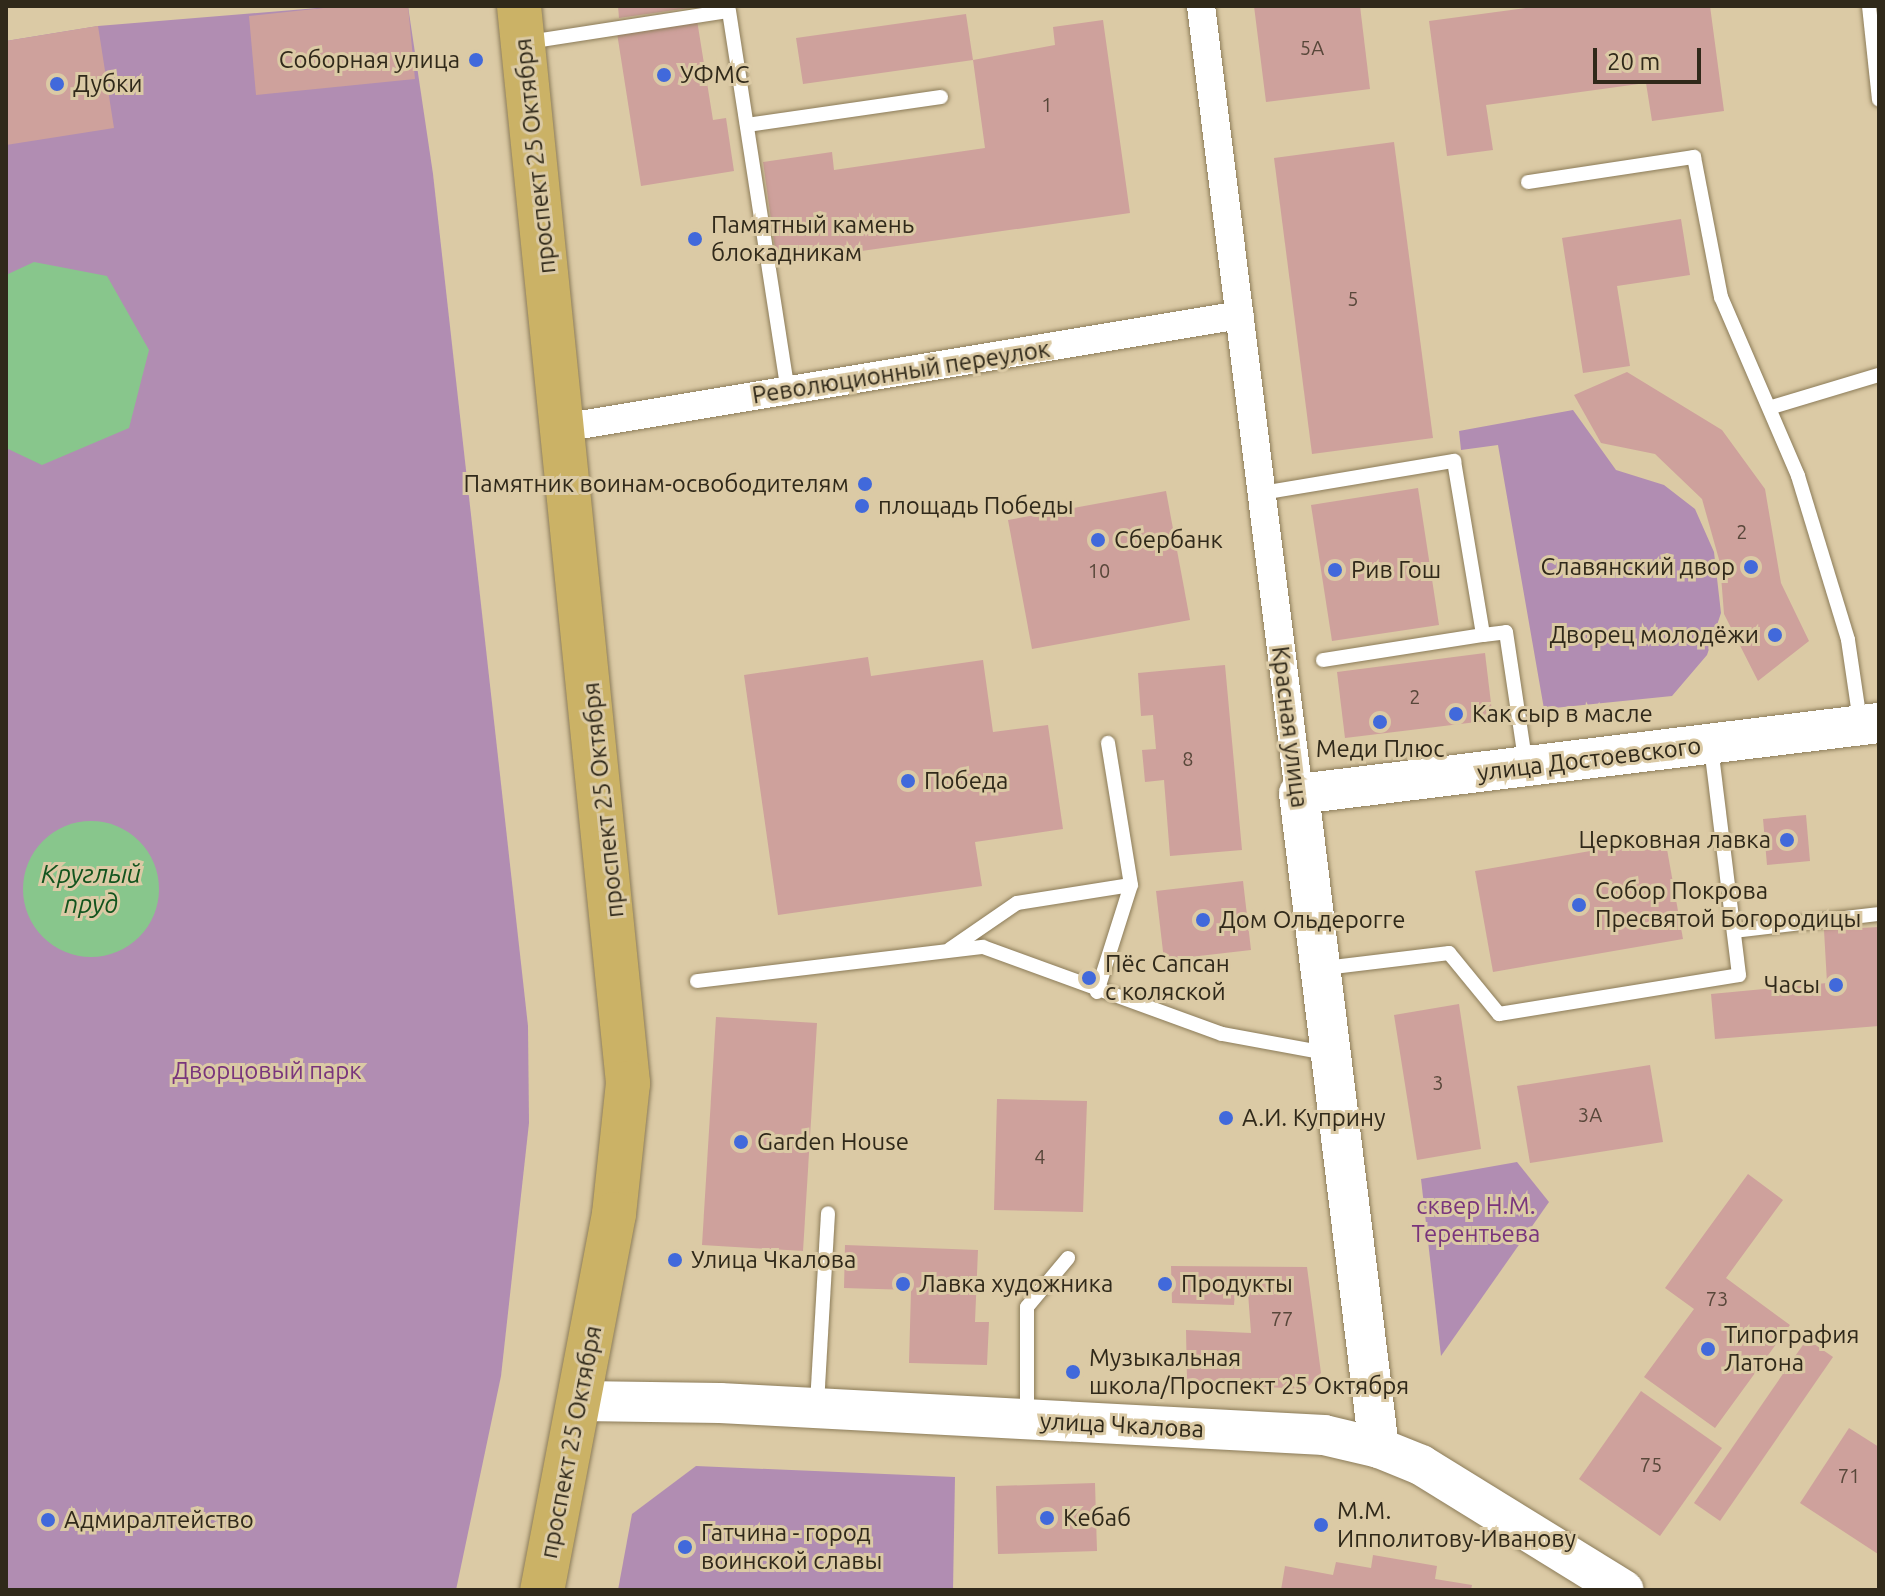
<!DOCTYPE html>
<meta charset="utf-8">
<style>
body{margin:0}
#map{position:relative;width:1885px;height:1596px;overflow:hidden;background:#dbcaa5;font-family:Ubuntu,sans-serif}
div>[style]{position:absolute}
.green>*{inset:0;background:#b18db2}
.water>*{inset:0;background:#88c68c}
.round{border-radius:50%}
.building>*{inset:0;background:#cea19c}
.roads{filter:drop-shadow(0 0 2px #8c7c59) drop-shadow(0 0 2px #8c7c59)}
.lane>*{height:14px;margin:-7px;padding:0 7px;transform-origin:7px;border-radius:7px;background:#fff}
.street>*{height:28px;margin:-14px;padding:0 14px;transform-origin:14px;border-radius:14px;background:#fff}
.secondary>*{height:40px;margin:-20px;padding:0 20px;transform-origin:20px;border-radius:20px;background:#fff}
.primary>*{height:44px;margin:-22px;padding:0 22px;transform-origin:22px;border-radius:22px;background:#cbb266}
.dots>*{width:22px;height:22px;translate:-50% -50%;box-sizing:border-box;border:4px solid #dbcaa5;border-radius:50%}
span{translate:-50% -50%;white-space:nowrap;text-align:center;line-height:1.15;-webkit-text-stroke:6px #dbcaa5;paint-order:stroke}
.number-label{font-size:20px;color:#58473a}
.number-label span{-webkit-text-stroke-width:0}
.poi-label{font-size:24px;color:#30291a}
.right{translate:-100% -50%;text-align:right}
.left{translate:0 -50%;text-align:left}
.street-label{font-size:24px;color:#30291a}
.park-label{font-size:24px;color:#79357c}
.water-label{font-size:26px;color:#12541e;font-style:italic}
.frame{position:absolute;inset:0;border:8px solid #30291a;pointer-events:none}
.scale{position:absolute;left:1593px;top:48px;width:108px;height:36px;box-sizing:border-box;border:4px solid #30291a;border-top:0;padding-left:10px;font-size:24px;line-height:28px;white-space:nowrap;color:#30291a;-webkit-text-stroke:6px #dbcaa5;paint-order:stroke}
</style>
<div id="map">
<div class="green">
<i style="clip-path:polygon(342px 6px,408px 6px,433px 174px,528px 1026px,529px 1123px,501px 1376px,456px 1590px,6px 1590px,6px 41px,98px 26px)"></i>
<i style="clip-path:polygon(1573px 410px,1616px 470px,1664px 485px,1695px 509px,1714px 552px,1721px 613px,1707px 655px,1672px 696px,1544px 709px,1498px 445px,1461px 450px,1459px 431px)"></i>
<i style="clip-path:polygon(1517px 1162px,1549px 1202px,1441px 1356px,1421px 1179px)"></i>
<i style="clip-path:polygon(696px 1466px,955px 1477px,953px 1590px,618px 1590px,632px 1514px)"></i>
</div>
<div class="water">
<i style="clip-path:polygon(34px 262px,107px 276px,149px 350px,129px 428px,42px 465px,6px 448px,6px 275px)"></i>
<i class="round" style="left:23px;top:821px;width:136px;height:136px"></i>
</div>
<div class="building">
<i style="clip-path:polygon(342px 6px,408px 6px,415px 79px,256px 95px,249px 16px)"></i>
<i style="clip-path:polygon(618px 6px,689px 6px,689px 8px,619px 18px)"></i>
<i style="clip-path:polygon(1254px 6px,1360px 6px,1370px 89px,1266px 102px)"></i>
<i style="clip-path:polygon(1540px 6px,1710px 6px,1724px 111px,1652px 121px,1646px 83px,1486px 105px,1493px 150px,1447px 156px,1429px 21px)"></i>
<i style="clip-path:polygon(966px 14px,973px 60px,1055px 45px,1053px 27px,1103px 20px,1130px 213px,777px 263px,763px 162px,832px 152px,834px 170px,985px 148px,973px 60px,803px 84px,796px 38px)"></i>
<i style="clip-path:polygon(697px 20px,713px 120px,726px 118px,734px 171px,641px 186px,617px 33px)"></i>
<i style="clip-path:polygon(98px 26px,114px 128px,6px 145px,6px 41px)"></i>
<i style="clip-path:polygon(1394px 142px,1433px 438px,1312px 454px,1274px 158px)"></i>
<i style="clip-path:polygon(1681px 219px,1690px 275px,1617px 286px,1630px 366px,1583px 373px,1562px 238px)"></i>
<i style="clip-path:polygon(1627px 372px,1722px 430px,1765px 489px,1781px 583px,1809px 641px,1758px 681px,1724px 614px,1720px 563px,1702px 499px,1655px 454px,1601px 443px,1574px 395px)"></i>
<i style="clip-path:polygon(1418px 488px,1439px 625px,1332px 641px,1311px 505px)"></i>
<i style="clip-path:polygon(1166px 491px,1190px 620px,1032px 649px,1008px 520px)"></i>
<i style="clip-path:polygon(1485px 653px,1493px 720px,1345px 738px,1337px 672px)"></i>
<i style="clip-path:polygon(868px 657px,871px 676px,983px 660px,993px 732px,1048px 725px,1063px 829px,975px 842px,982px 886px,778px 915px,744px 675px)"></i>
<i style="clip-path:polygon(1225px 665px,1242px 850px,1170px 856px,1164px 780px,1145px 782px,1142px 750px,1156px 749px,1153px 715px,1141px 716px,1138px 673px)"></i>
<i style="clip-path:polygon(1806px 815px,1810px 861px,1767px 865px,1763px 819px)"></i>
<i style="clip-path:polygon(1665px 838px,1683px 939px,1493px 972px,1475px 871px)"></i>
<i style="clip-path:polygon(1243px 881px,1251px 950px,1164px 960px,1156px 891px)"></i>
<i style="clip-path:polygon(1879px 927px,1879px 1026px,1715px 1039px,1711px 994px,1827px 983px,1824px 930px)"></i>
<i style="clip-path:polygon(1459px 1004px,1481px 1149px,1417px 1160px,1394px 1015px)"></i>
<i style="clip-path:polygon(716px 1017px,817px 1023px,803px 1251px,702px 1245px)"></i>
<i style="clip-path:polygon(1650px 1065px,1663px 1142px,1530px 1163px,1517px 1086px)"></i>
<i style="clip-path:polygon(997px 1099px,1087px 1101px,1083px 1212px,994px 1210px)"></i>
<i style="clip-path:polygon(1748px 1174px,1783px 1200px,1726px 1278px,1790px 1325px,1715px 1428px,1644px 1377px,1694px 1309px,1665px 1288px)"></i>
<i style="clip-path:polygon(845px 1245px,978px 1250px,975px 1322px,989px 1322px,987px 1365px,909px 1363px,911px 1290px,844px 1288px)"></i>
<i style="clip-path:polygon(1171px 1266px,1307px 1267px,1321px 1373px,1306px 1389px,1187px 1383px,1186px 1330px,1251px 1333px,1248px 1293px,1235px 1292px,1234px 1305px,1172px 1303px)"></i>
<i style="clip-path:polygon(1807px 1339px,1833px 1357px,1720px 1521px,1694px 1503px)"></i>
<i style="clip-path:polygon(1641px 1391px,1722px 1448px,1660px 1536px,1579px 1479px)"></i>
<i style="clip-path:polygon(1849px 1428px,1879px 1447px,1878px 1554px,1800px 1503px)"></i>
<i style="clip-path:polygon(1095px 1483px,1097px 1551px,998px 1554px,996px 1486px)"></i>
<i style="clip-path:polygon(1373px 1555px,1437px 1566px,1435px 1579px,1472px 1585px,1471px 1590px,1281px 1590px,1285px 1566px,1333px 1575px,1336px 1562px,1371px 1568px)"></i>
</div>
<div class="roads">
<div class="lane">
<i style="left:1869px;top:6px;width:94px;rotate:83.9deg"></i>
<i style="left:528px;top:42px;width:203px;rotate:-8.8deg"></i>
<i style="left:729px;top:11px;width:384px;rotate:81.2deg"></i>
<i style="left:747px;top:125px;width:196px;rotate:-8.2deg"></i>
<i style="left:1528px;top:182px;width:168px;rotate:-8.6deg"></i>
<i style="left:1694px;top:157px;width:143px;rotate:79.1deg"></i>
<i style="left:1721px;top:297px;width:195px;rotate:66.7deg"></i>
<i style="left:1798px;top:476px;width:171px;rotate:73deg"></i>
<i style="left:1848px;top:640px;width:82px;rotate:81.6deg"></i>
<i style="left:1772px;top:407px;width:112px;rotate:-16.7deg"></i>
<i style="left:1262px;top:493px;width:195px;rotate:-9.5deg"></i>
<i style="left:1454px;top:461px;width:176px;rotate:80.5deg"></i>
<i style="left:1483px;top:635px;width:23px;rotate:-7deg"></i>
<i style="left:1506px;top:632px;width:135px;rotate:81.5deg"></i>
<i style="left:1323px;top:660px;width:162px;rotate:-8.9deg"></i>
<i style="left:1734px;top:931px;width:146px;rotate:-6.7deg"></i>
<i style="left:950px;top:949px;width:81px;rotate:-34.5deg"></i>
<i style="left:1017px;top:903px;width:115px;rotate:-9deg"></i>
<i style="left:1325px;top:968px;width:125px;rotate:-6.9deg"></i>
<i style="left:1449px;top:953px;width:79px;rotate:50.7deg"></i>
<i style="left:1499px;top:1014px;width:243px;rotate:-9.2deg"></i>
<i style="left:1739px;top:975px;width:231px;rotate:-97deg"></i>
<i style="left:697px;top:981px;width:288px;rotate:-6.8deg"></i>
<i style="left:983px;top:947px;width:254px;rotate:20deg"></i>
<i style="left:1222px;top:1034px;width:106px;rotate:10.4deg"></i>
<i style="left:1097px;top:992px;width:112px;rotate:-72.4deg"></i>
<i style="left:1131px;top:885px;width:144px;rotate:-99.2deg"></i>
<i style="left:817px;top:1404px;width:191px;rotate:-86.7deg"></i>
<i style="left:1027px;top:1416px;width:109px;rotate:-90deg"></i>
<i style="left:1027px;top:1307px;width:64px;rotate:-50.1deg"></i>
</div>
<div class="street">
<i style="left:1201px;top:6px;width:794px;rotate:82.91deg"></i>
<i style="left:562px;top:428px;width:687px;rotate:-9.46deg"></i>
</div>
<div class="secondary">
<i style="left:581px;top:1401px;width:139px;rotate:0.8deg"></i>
<i style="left:720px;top:1403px;width:605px;rotate:3.03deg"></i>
<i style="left:1324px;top:1435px;width:57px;rotate:13.3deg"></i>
<i style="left:1379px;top:1448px;width:45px;rotate:22deg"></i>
<i style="left:1421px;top:1465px;width:238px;rotate:31.7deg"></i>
<i style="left:1379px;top:1448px;width:659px;rotate:-96.97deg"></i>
<i style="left:1299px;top:794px;width:584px;rotate:-6.98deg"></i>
</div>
<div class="primary">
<i style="left:519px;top:6px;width:1083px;rotate:84.22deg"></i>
<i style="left:628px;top:1083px;width:132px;rotate:96.1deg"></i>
<i style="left:614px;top:1214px;width:383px;rotate:100.8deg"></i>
</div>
</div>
<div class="dots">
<i style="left:476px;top:60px;background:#4169db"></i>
<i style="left:664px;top:75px;background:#4169db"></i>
<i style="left:57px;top:84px;background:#4169db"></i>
<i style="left:695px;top:239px;background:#4169db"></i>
<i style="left:865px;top:484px;background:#4169db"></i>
<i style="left:862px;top:506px;background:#4169db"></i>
<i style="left:1098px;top:540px;background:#4169db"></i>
<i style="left:1751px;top:567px;background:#4169db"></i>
<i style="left:1335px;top:570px;background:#4169db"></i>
<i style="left:1775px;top:635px;background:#4169db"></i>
<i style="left:1456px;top:714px;background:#4169db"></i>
<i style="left:1380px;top:722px;background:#4169db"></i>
<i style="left:908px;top:781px;background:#4169db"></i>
<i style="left:1787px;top:840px;background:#4169db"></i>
<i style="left:1579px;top:905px;background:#4169db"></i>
<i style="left:1203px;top:920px;background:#4169db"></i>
<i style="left:1089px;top:978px;background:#4169db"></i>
<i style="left:1836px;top:985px;background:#4169db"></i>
<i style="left:1226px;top:1118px;background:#4169db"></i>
<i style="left:741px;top:1142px;background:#4169db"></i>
<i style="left:675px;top:1260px;background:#4169db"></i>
<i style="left:903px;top:1284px;background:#4169db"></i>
<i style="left:1165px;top:1284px;background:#4169db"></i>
<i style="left:1708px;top:1349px;background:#4169db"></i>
<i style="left:1073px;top:1372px;background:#4169db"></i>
<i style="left:1047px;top:1518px;background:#4169db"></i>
<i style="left:48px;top:1520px;background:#4169db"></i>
<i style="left:1321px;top:1525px;background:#4169db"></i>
<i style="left:685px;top:1547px;background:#4169db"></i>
</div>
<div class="number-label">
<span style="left:1312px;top:47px">5А</span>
<span style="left:1047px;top:104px">1</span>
<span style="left:1353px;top:298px">5</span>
<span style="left:1742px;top:531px">2</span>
<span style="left:1099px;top:570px">10</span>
<span style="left:1415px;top:696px">2</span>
<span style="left:1188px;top:758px">8</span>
<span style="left:1438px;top:1082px">3</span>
<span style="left:1590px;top:1114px">3А</span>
<span style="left:1040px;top:1156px">4</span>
<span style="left:1717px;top:1298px">73</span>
<span style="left:1282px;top:1318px">77</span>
<span style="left:1651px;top:1464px">75</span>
<span style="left:1849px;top:1475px">71</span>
</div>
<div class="poi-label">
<span class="right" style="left:460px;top:60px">Соборная улица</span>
<span class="left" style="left:680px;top:75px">УФМС</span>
<span class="left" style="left:73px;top:84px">Дубки</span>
<span class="left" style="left:711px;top:239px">Памятный камень<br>блокадникам</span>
<span class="right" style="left:849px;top:484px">Памятник воинам-освободителям</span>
<span class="left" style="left:878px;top:506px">площадь Победы</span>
<span class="left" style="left:1114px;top:540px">Сбербанк</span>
<span class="right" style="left:1735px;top:567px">Славянский двор</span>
<span class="left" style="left:1351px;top:570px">Рив Гош</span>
<span class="right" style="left:1759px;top:635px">Дворец молодёжи</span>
<span class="left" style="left:1472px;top:714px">Как сыр в масле</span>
<span style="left:1380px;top:749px">Меди Плюс</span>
<span class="left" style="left:924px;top:781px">Победа</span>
<span class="right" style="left:1771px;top:840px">Церковная лавка</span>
<span class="left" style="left:1595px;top:905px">Собор Покрова<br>Пресвятой Богородицы</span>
<span class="left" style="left:1219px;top:920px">Дом Ольдерогге</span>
<span class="left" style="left:1105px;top:978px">Пёс Сапсан<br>с коляской</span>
<span class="right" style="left:1820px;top:985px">Часы</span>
<span class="left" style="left:1242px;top:1118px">А.И. Куприну</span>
<span class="left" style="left:757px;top:1142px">Garden House</span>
<span class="left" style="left:691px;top:1260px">Улица Чкалова</span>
<span class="left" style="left:919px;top:1284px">Лавка художника</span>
<span class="left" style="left:1181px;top:1284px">Продукты</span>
<span class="left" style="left:1724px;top:1349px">Типография<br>Латона</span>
<span class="left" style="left:1089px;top:1372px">Музыкальная<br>школа/Проспект 25 Октября</span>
<span class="left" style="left:1337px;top:1525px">М.М.<br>Ипполитову-Иванову</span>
<span class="left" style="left:1063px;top:1518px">Кебаб</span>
<span class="left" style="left:64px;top:1520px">Адмиралтейство</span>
<span class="left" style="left:701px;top:1547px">Гатчина - город<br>воинской славы</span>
</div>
<div class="street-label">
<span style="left:535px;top:156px;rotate:-96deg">проспект 25 Октября</span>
<span style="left:901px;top:372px;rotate:-9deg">Революционный переулок</span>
<span style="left:1290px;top:727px;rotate:83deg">Красная улица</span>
<span style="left:1589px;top:759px;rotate:-7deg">улица Достоевского</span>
<span style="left:603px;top:800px;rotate:-96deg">проспект 25 Октября</span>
<span style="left:1122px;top:1425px;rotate:3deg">улица Чкалова</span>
<span style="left:571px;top:1442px;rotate:-79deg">проспект 25 Октября</span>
</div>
<div class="park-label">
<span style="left:267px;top:1071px">Дворцовый парк</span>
<span style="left:1476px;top:1220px">сквер Н.М.<br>Терентьева</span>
</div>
<div class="water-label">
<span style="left:91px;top:889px">Круглый<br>пруд</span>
</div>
<div class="frame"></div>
<div class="scale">20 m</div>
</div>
